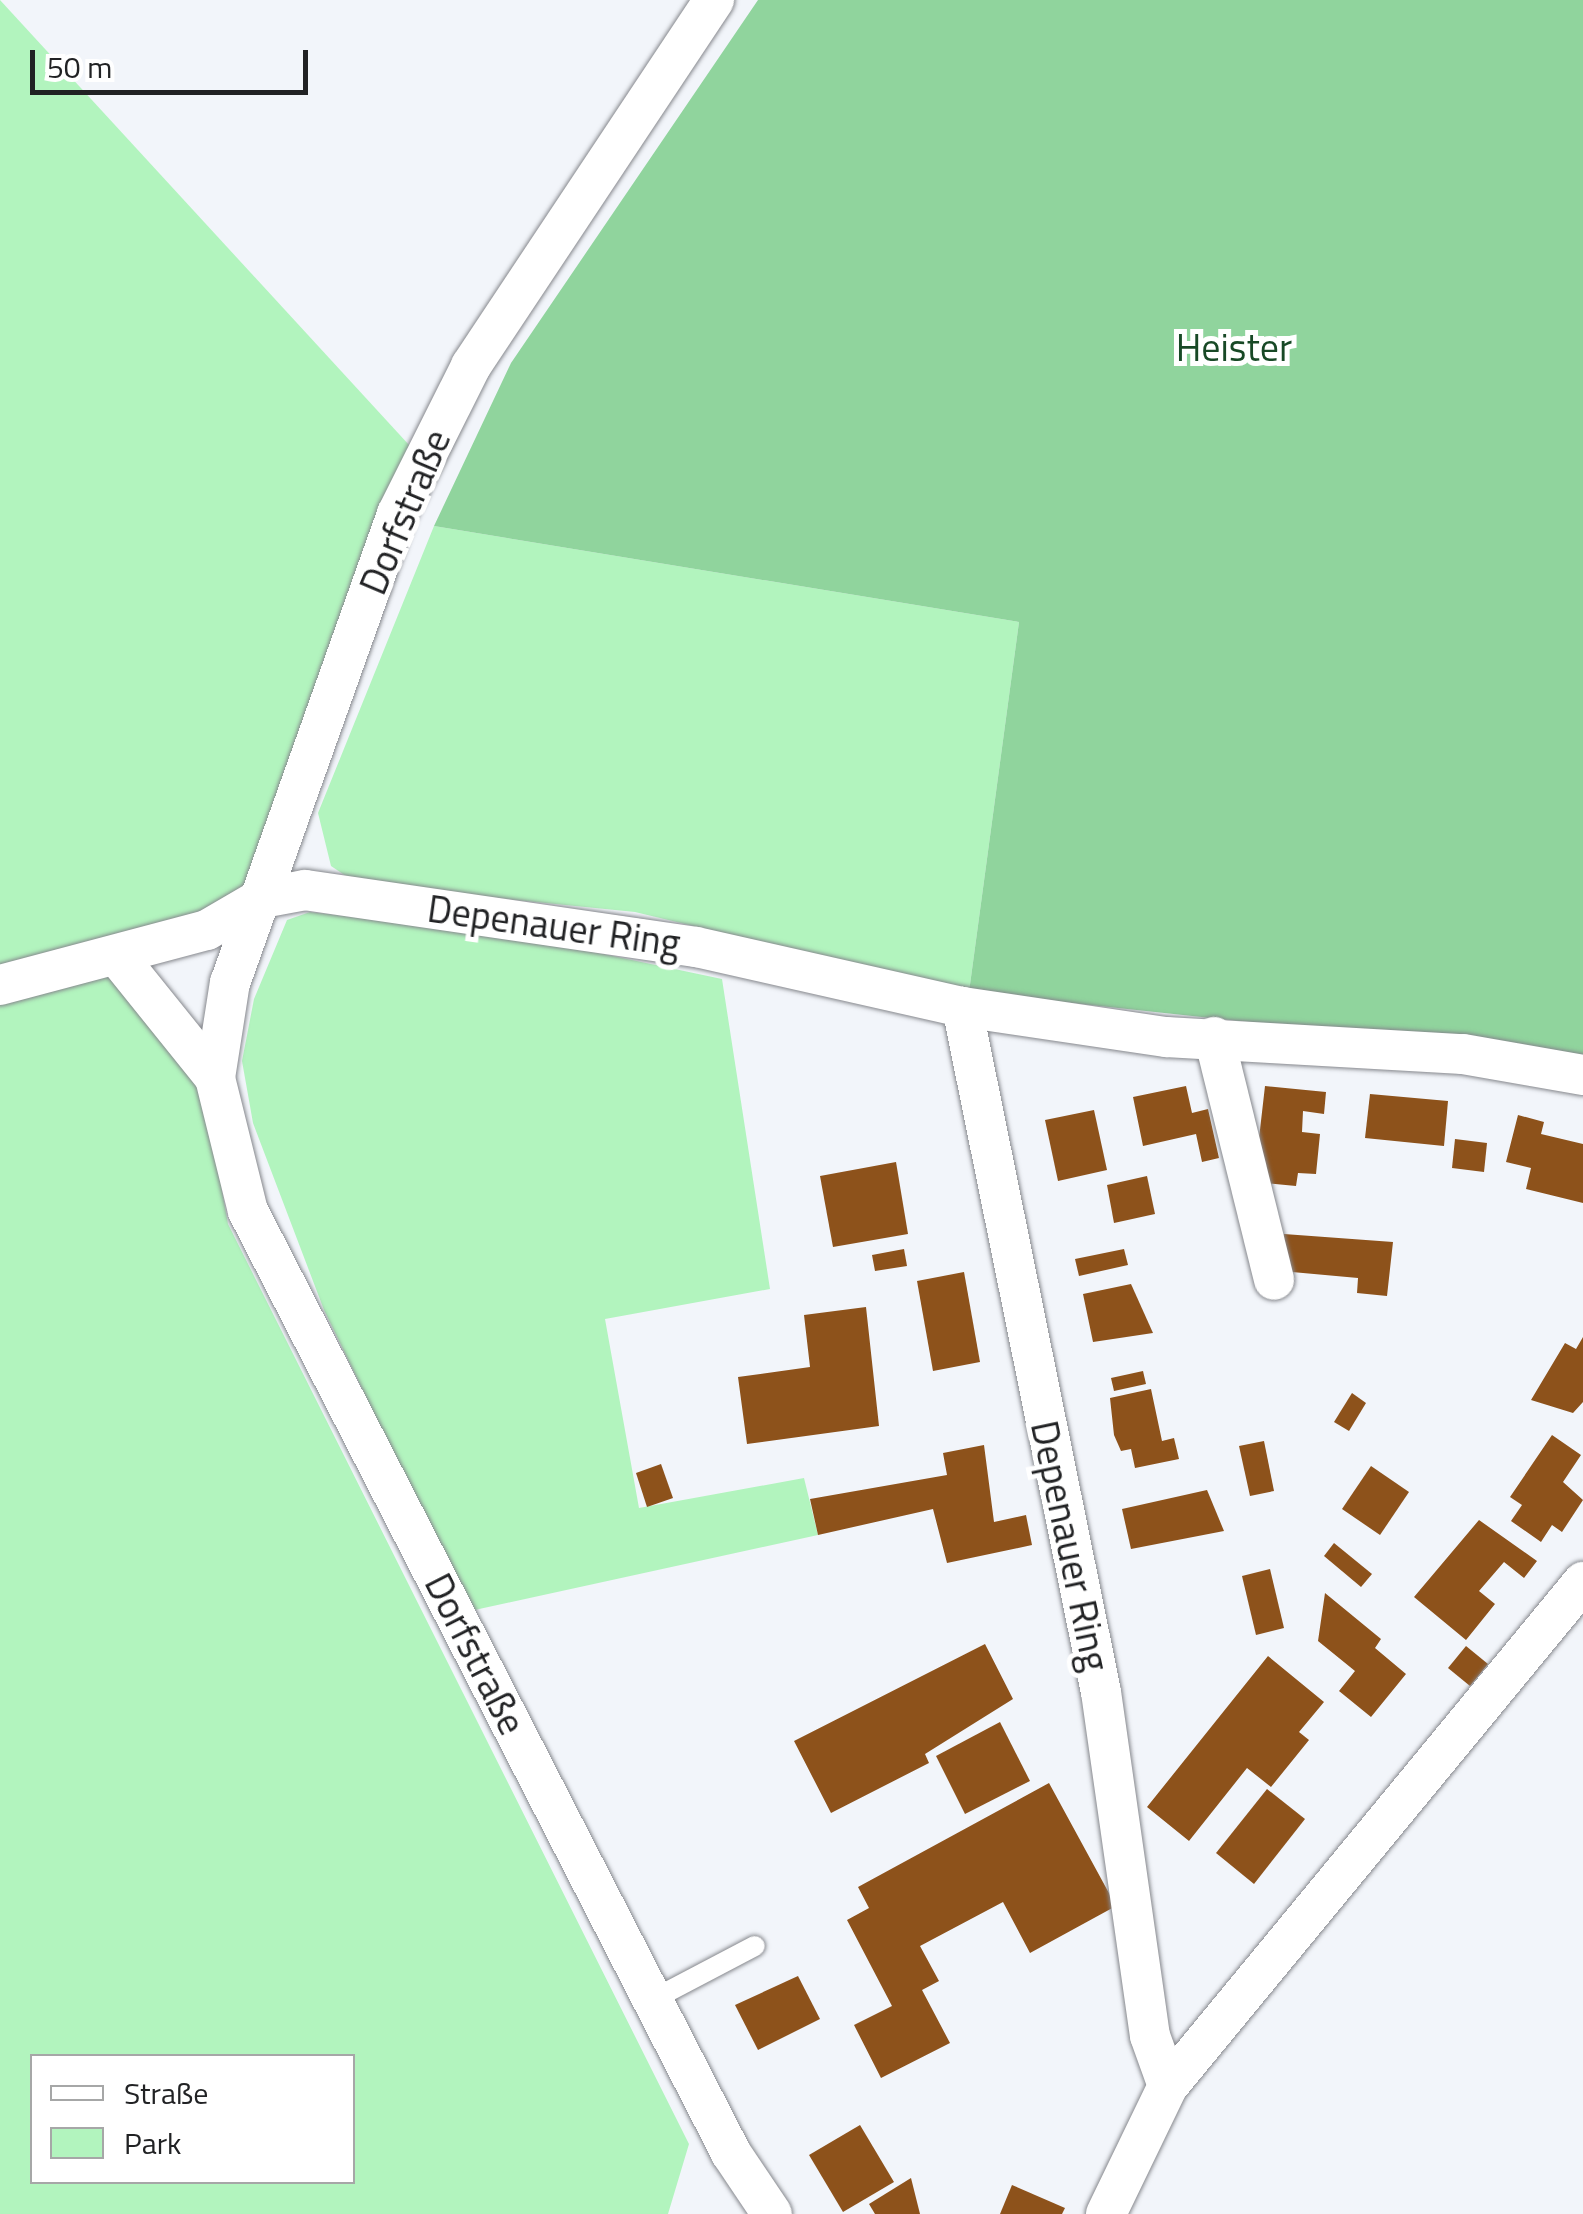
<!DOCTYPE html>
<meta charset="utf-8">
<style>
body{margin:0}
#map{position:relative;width:1583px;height:2214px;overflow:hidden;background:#f2f5fa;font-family:"Titillium Web",sans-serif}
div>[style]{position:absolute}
.green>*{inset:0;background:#b2f4be}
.forest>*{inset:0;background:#90d49d}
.building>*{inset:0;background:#8d521b}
.roads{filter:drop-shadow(0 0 2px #86888d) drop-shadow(0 0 2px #86888d)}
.lane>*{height:20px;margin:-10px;padding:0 10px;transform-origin:10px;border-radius:10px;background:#fff}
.street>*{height:40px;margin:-20px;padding:0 20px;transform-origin:20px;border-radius:20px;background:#fff}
span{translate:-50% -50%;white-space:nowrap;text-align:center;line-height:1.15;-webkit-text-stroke:10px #fff;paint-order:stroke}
.park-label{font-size:38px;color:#184926}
.street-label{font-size:38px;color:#212224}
.legend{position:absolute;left:30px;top:2054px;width:325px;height:130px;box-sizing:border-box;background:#fff;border:2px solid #a6a7a7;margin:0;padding:12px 18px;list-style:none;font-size:30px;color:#212224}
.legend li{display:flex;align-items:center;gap:20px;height:50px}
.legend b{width:50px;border:2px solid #a6a7a7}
.scale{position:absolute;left:30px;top:50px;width:278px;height:45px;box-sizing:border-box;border:5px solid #212224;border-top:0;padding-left:12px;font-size:30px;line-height:35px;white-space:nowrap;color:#212224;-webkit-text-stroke:8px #fff;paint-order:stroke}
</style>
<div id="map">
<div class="green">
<i style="clip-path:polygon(0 0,410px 446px,252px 888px,211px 912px,0 973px)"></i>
<i style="clip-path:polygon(434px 526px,1019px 622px,969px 992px,635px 912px,358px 884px,331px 866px,318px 813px)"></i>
<i style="clip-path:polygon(310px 912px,518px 936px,722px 979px,770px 1289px,605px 1319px,639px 1508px,804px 1478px,818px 1535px,470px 1611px,324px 1310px,253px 1123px,242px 1061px,254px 999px,287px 920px)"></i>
<i style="clip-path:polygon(evenodd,111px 969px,203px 1084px,228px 1224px,689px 2144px,668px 2214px,0 2214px,0 997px,111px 969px,32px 2056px,352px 2056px,352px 2182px,32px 2182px,32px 2056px)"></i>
</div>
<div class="forest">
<i style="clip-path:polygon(758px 0,1583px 0,1583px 1058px,969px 992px,1019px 622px,434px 526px,511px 363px)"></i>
</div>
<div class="building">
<i style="clip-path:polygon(1186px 1086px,1192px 1113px,1208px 1109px,1219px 1158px,1202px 1162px,1196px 1134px,1143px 1146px,1133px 1097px)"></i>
<i style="clip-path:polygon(1265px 1086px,1326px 1092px,1324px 1114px,1303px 1111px,1302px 1132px,1320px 1134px,1316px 1174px,1298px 1173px,1296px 1186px,1254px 1182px)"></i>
<i style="clip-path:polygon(1370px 1094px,1448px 1101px,1444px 1146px,1365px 1138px)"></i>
<i style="clip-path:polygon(1094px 1110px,1107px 1170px,1058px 1181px,1045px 1120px)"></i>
<i style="clip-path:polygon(1518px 1115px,1544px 1122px,1541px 1134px,1583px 1144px,1583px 1203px,1526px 1189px,1531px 1168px,1506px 1162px)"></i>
<i style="clip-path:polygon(1455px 1139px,1487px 1143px,1484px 1172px,1452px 1168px)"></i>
<i style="clip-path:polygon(896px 1162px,908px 1234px,833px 1247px,820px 1176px)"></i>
<i style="clip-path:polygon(1147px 1176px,1155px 1214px,1114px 1223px,1107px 1185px)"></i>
<i style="clip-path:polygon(1284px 1234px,1393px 1242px,1387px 1296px,1357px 1293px,1358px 1278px,1281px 1271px)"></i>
<i style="clip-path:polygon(904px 1249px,907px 1266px,875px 1271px,872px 1255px)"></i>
<i style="clip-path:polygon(1124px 1249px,1128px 1265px,1079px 1276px,1075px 1259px)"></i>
<i style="clip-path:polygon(964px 1272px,980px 1362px,933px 1371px,917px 1281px)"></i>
<i style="clip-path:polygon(1131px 1284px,1153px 1333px,1093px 1342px,1083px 1294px)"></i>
<i style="clip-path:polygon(866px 1307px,879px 1426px,747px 1444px,738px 1377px,810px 1367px,804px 1315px)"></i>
<i style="clip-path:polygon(1583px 1337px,1583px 1402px,1573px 1413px,1531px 1400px,1565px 1343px,1576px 1349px)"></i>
<i style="clip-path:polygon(1143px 1371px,1146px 1384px,1114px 1391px,1111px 1378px)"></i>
<i style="clip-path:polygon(1151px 1389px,1162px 1441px,1174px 1438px,1179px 1459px,1135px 1468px,1131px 1449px,1121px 1451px,1114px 1435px,1110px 1398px)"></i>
<i style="clip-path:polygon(1352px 1393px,1366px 1403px,1349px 1431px,1334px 1422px)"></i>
<i style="clip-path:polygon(1552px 1435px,1581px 1455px,1563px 1482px,1583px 1500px,1562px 1532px,1552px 1525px,1541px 1542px,1511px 1521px,1522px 1505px,1510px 1497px)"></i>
<i style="clip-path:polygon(1264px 1441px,1274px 1491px,1250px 1496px,1239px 1446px)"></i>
<i style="clip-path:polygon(984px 1445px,994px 1522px,1026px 1515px,1032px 1545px,947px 1563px,933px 1509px,818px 1535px,810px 1499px,947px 1475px,943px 1453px)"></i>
<i style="clip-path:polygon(661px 1464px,673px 1498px,647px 1507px,636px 1473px)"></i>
<i style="clip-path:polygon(1371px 1466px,1409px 1492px,1380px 1535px,1342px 1509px)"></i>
<i style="clip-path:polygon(1207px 1490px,1224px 1531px,1131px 1549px,1122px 1509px)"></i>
<i style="clip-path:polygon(1479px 1520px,1537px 1561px,1524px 1578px,1504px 1562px,1479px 1591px,1495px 1604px,1466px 1640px,1414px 1597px)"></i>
<i style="clip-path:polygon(1334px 1543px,1372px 1574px,1361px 1587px,1324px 1556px)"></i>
<i style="clip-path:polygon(1270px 1569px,1284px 1628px,1256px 1635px,1242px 1576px)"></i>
<i style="clip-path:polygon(1325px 1593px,1381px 1639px,1375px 1648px,1406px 1674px,1371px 1717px,1339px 1691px,1355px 1671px,1318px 1641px)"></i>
<i style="clip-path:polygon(985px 1644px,1013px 1699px,925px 1754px,929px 1763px,831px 1813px,794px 1741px)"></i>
<i style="clip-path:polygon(1466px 1646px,1488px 1664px,1470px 1686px,1448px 1668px)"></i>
<i style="clip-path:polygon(1268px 1656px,1324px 1702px,1299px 1732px,1309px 1740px,1271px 1787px,1247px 1768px,1189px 1841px,1147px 1807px)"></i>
<i style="clip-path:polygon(1000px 1722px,1030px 1781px,965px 1814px,936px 1756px)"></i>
<i style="clip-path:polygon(1049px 1783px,1116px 1906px,1030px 1953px,1003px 1902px,920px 1946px,939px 1981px,922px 1990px,950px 2043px,881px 2078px,854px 2025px,892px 2006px,847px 1920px,869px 1908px,858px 1887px)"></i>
<i style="clip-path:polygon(1267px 1789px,1305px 1819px,1254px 1884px,1216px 1853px)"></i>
<i style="clip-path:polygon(798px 1976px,820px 2019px,758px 2050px,735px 2005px)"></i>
<i style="clip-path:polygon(860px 2125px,894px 2182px,843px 2212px,809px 2155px)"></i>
<i style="clip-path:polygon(911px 2178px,920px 2214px,875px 2214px,869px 2204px)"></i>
<i style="clip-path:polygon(1012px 2185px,1065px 2208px,1062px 2214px,1000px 2214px)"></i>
</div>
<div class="roads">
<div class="lane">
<i style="left:652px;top:2000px;width:116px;rotate:-27.7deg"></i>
</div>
<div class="street">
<i style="left:714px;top:0;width:439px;rotate:123.6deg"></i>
<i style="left:471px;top:366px;width:165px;rotate:116.6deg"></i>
<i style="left:397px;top:514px;width:497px;rotate:109.6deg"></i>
<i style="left:230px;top:982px;width:97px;rotate:98.9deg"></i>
<i style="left:215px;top:1078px;width:137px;rotate:76.1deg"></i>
<i style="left:248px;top:1211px;width:1059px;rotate:62.85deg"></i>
<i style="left:731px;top:2153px;width:73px;rotate:56.1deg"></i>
<i style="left:117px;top:956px;width:156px;rotate:51.2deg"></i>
<i style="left:0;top:985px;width:214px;rotate:-14.9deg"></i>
<i style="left:207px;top:930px;width:64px;rotate:-30.2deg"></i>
<i style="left:262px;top:898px;width:44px;rotate:-10.5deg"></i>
<i style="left:305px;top:890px;width:395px;rotate:8.3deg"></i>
<i style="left:696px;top:947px;width:273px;rotate:12.7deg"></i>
<i style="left:962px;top:1007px;width:206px;rotate:8.4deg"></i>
<i style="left:1166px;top:1037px;width:297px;rotate:3.3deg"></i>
<i style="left:1463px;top:1054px;width:122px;rotate:9.9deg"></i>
<i style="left:962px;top:1007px;width:699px;rotate:78.53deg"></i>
<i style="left:1101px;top:1692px;width:347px;rotate:81.9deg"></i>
<i style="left:1150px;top:2036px;width:53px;rotate:70.2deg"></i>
<i style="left:1214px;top:1037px;width:250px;rotate:76.1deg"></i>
<i style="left:1106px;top:2214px;width:142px;rotate:-64.2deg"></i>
<i style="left:1168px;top:2086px;width:653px;rotate:-50.53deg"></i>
</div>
</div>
<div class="park-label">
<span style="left:1234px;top:348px">Heister</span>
</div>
<div class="street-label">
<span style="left:405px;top:512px;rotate:-67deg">Dorfstraße</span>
<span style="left:554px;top:926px;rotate:8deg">Depenauer Ring</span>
<span style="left:1070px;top:1546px;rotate:78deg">Depenauer Ring</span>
<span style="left:475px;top:1654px;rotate:63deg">Dorfstraße</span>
</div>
<ul class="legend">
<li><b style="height:12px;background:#fff"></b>Straße</li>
<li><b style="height:28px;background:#b2f4be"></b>Park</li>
</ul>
<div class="scale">50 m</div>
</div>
